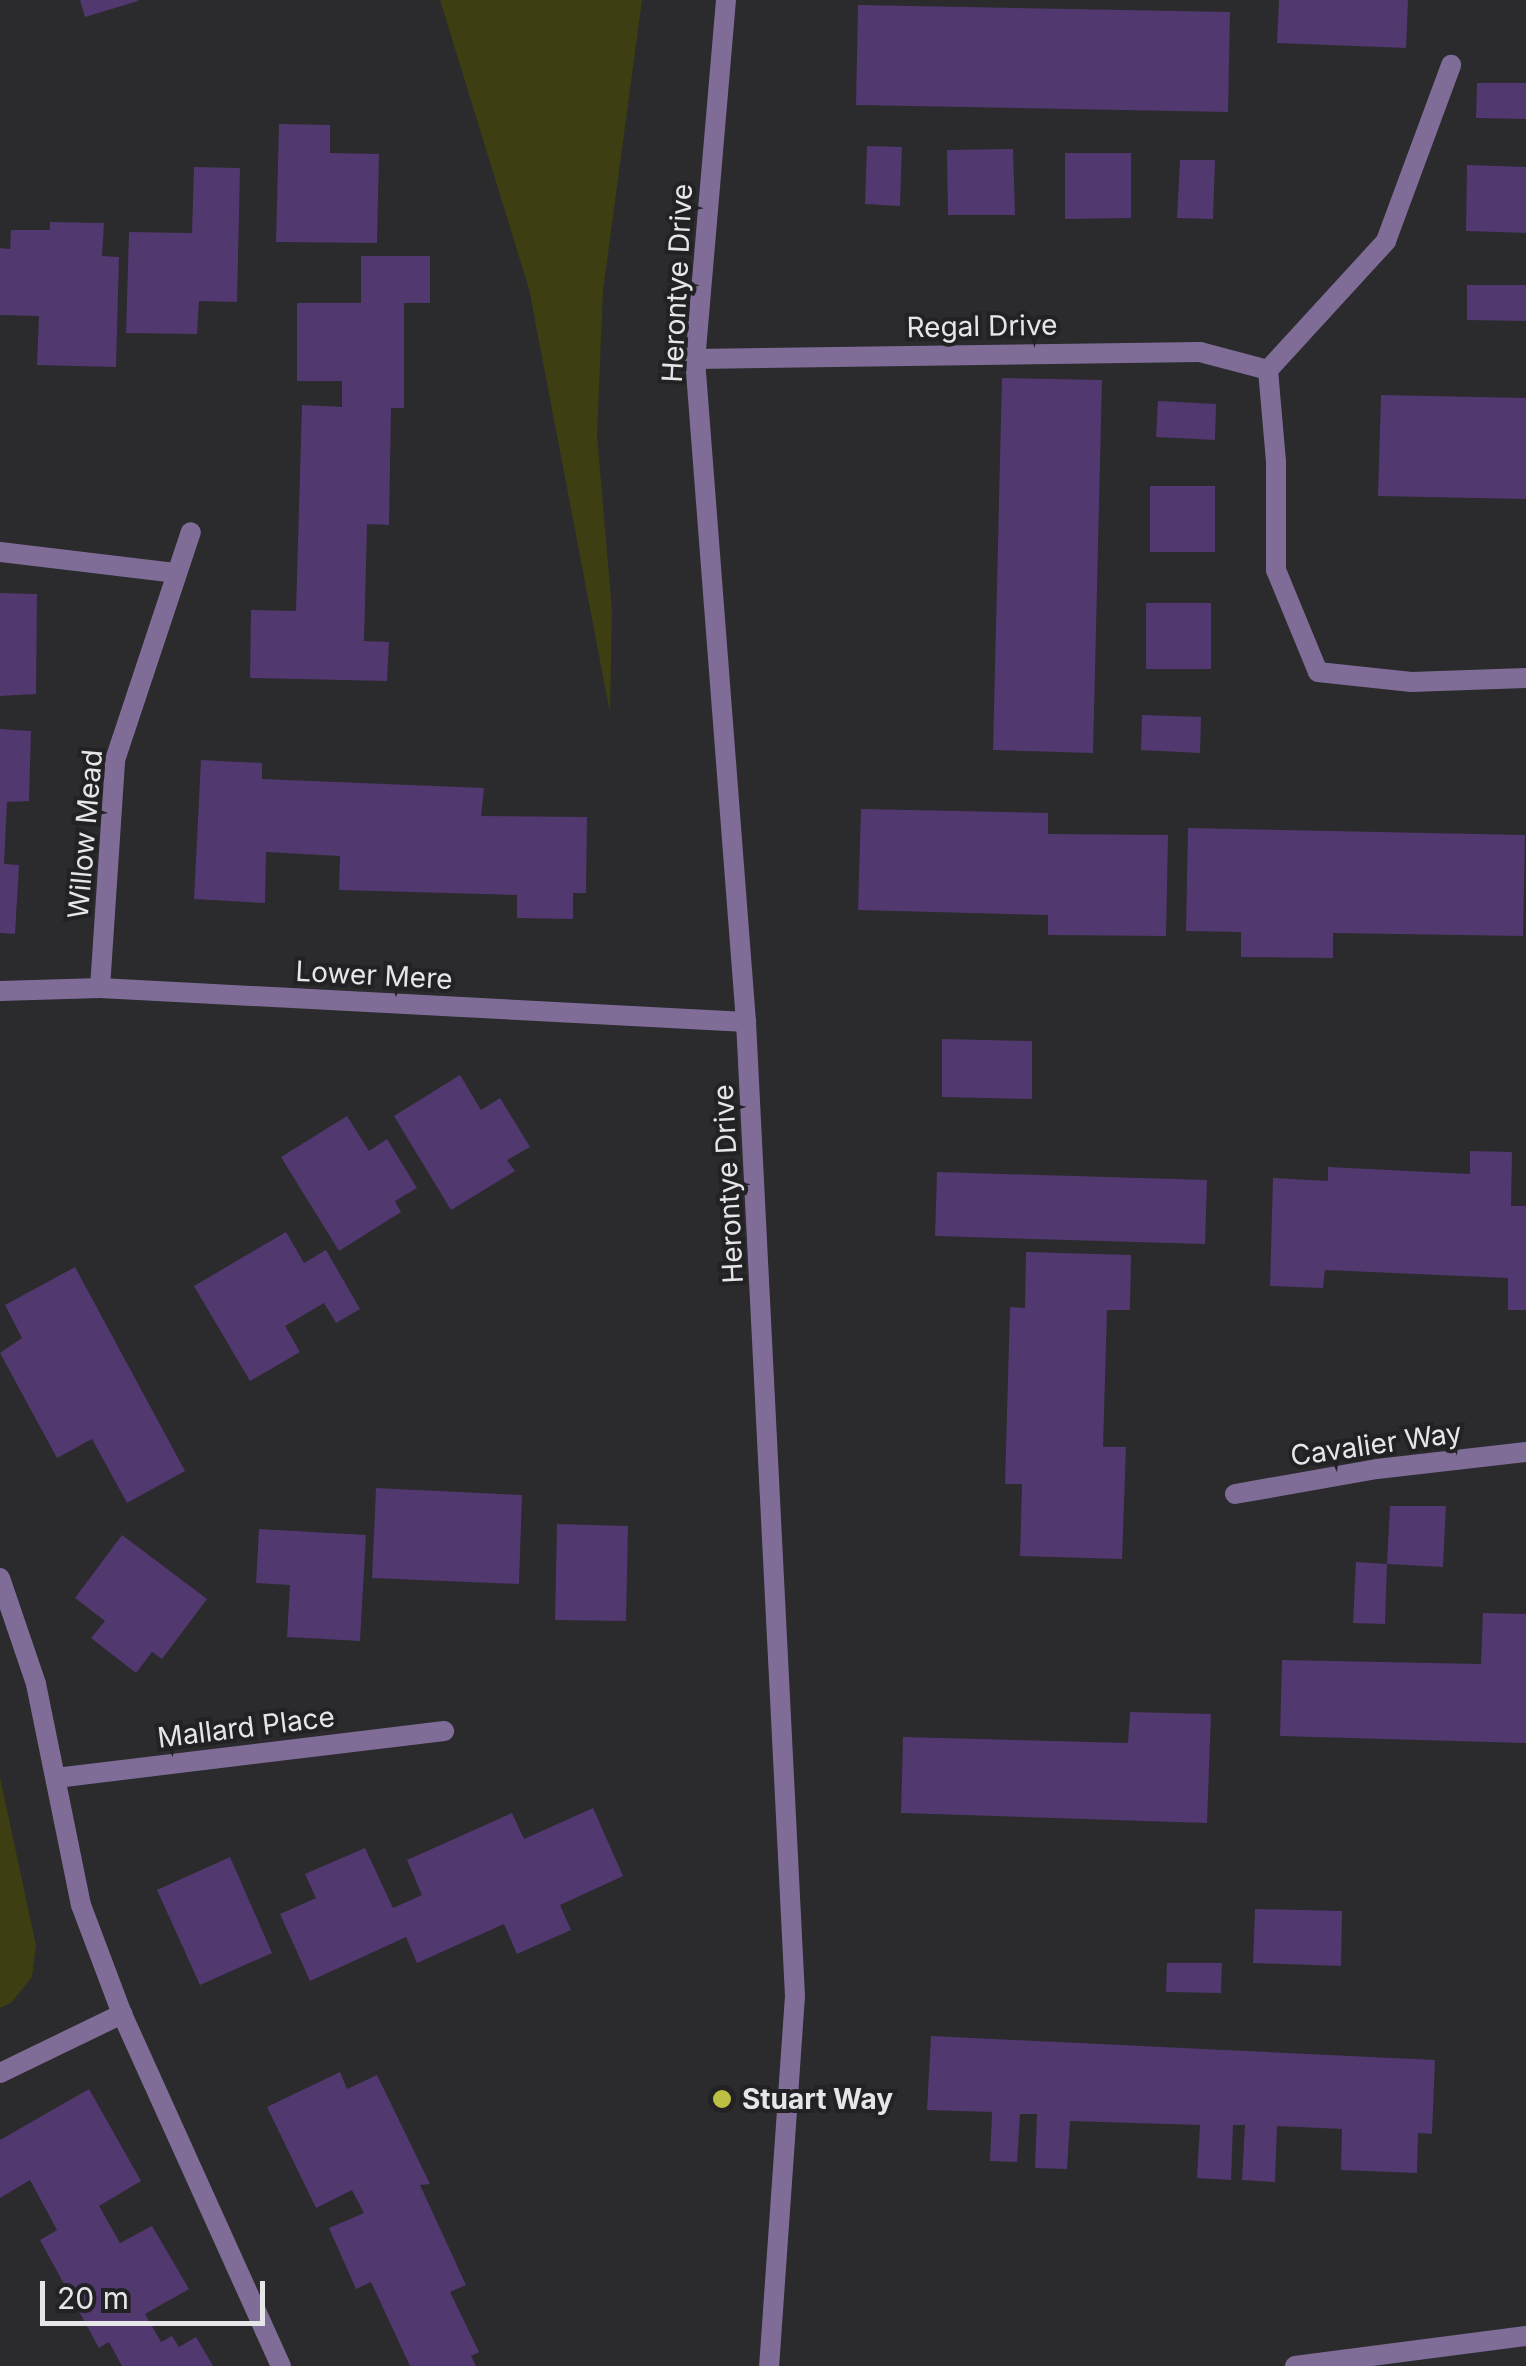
<!DOCTYPE html>
<style>
body{margin:0}
#map{position:relative;width:1526px;height:2366px;overflow:hidden;background:#2b2a2d;font-family:Inter,sans-serif}
div>[style]{position:absolute}
.green>*{inset:0;background:#3d3e12}
.building>*{inset:0;background:#51386e}
.street>*{height:20px;margin:-10px;padding:0 10px;transform-origin:10px;border-radius:10px;background:#7f6d98}
.dots>*{width:28px;height:28px;translate:-50% -50%;box-sizing:border-box;border:5px solid #222123;border-radius:50%}
span{translate:-50% -50%;white-space:nowrap;text-align:center;line-height:1.15;-webkit-text-stroke:8px #222123;paint-order:stroke}
.street-label{font-size:28px;color:#e6e5e7}
.poi-label{font-size:28px;color:#e6e5e7;font-weight:700}
.left{translate:0 -50%;text-align:left}
.scale{position:absolute;left:40px;top:2281px;width:225px;height:45px;box-sizing:border-box;border:5px solid #e6e5e7;border-top:0;padding-left:12px;font-size:30px;line-height:35px;white-space:nowrap;color:#e6e5e7;-webkit-text-stroke:8px #222123;paint-order:stroke}
</style>
<div id="map">
<div class="green">
<i style="clip-path:polygon(440px 0,642px 0,603px 291px,597px 435px,612px 610px,610px 713px,529px 289px)"></i>
<i style="clip-path:polygon(0 1777px,36px 1945px,32px 1977px,11px 2003px,0 2008px)"></i>
</div>
<div class="building">
<i style="clip-path:polygon(80px 0,138px 0,138px 1px,85px 17px)"></i>
<i style="clip-path:polygon(1279px 0,1408px 0,1406px 48px,1277px 43px)"></i>
<i style="clip-path:polygon(858px 5px,1230px 12px,1228px 112px,856px 105px)"></i>
<i style="clip-path:polygon(1477px 83px,1526px 83px,1526px 119px,1476px 118px)"></i>
<i style="clip-path:polygon(279px 124px,330px 125px,330px 153px,379px 154px,377px 243px,276px 242px)"></i>
<i style="clip-path:polygon(867px 146px,902px 147px,900px 206px,865px 204px)"></i>
<i style="clip-path:polygon(1013px 149px,1015px 215px,948px 215px,947px 150px)"></i>
<i style="clip-path:polygon(1065px 153px,1131px 153px,1131px 218px,1065px 219px)"></i>
<i style="clip-path:polygon(1180px 160px,1215px 160px,1213px 219px,1177px 218px)"></i>
<i style="clip-path:polygon(1467px 165px,1526px 167px,1526px 233px,1466px 231px)"></i>
<i style="clip-path:polygon(194px 167px,240px 168px,237px 302px,199px 301px,197px 334px,126px 333px,129px 232px,192px 233px)"></i>
<i style="clip-path:polygon(50px 222px,104px 223px,102px 256px,119px 257px,116px 367px,37px 365px,39px 316px,0 315px,0 248px,10px 249px,11px 230px,50px 230px)"></i>
<i style="clip-path:polygon(361px 256px,430px 256px,430px 303px,404px 303px,404px 408px,391px 408px,389px 525px,367px 524px,364px 641px,389px 642px,387px 681px,250px 678px,251px 610px,296px 611px,302px 405px,342px 407px,342px 381px,297px 381px,297px 303px,361px 303px)"></i>
<i style="clip-path:polygon(1467px 285px,1526px 285px,1526px 321px,1467px 320px)"></i>
<i style="clip-path:polygon(1002px 378px,1102px 380px,1093px 753px,993px 750px)"></i>
<i style="clip-path:polygon(1381px 395px,1526px 398px,1526px 499px,1378px 496px)"></i>
<i style="clip-path:polygon(1158px 401px,1216px 404px,1215px 440px,1156px 437px)"></i>
<i style="clip-path:polygon(1150px 486px,1215px 486px,1215px 552px,1150px 552px)"></i>
<i style="clip-path:polygon(0 593px,37px 594px,36px 694px,0 696px)"></i>
<i style="clip-path:polygon(1146px 603px,1211px 603px,1211px 669px,1146px 669px)"></i>
<i style="clip-path:polygon(1142px 715px,1201px 717px,1200px 753px,1141px 750px)"></i>
<i style="clip-path:polygon(0 729px,31px 731px,29px 801px,7px 802px,4px 864px,19px 865px,15px 934px,0 933px)"></i>
<i style="clip-path:polygon(201px 760px,262px 763px,262px 779px,484px 788px,481px 816px,587px 817px,586px 893px,573px 893px,573px 919px,517px 918px,517px 895px,339px 890px,340px 856px,266px 852px,265px 903px,194px 899px)"></i>
<i style="clip-path:polygon(861px 809px,1048px 813px,1048px 834px,1168px 835px,1166px 936px,1048px 935px,1048px 915px,858px 910px)"></i>
<i style="clip-path:polygon(1188px 828px,1525px 835px,1523px 936px,1333px 933px,1333px 958px,1241px 957px,1241px 932px,1186px 931px)"></i>
<i style="clip-path:polygon(942px 1039px,1032px 1041px,1032px 1099px,942px 1097px)"></i>
<i style="clip-path:polygon(460px 1075px,481px 1110px,500px 1098px,530px 1147px,507px 1160px,515px 1171px,451px 1210px,394px 1116px)"></i>
<i style="clip-path:polygon(347px 1116px,369px 1151px,387px 1139px,417px 1188px,395px 1201px,401px 1212px,339px 1251px,281px 1157px)"></i>
<i style="clip-path:polygon(1470px 1151px,1512px 1152px,1511px 1206px,1526px 1206px,1526px 1310px,1508px 1310px,1508px 1278px,1325px 1270px,1323px 1288px,1270px 1286px,1273px 1178px,1328px 1181px,1328px 1167px,1470px 1174px)"></i>
<i style="clip-path:polygon(937px 1172px,1207px 1180px,1205px 1244px,935px 1236px)"></i>
<i style="clip-path:polygon(286px 1232px,304px 1263px,326px 1250px,360px 1309px,336px 1323px,324px 1303px,285px 1326px,300px 1352px,250px 1381px,194px 1286px)"></i>
<i style="clip-path:polygon(1026px 1252px,1131px 1255px,1130px 1310px,1107px 1310px,1103px 1447px,1126px 1447px,1122px 1559px,1020px 1556px,1022px 1484px,1005px 1484px,1010px 1307px,1025px 1308px)"></i>
<i style="clip-path:polygon(75px 1267px,185px 1471px,127px 1503px,92px 1439px,57px 1458px,0 1353px,22px 1338px,5px 1305px)"></i>
<i style="clip-path:polygon(376px 1488px,522px 1495px,519px 1584px,372px 1578px)"></i>
<i style="clip-path:polygon(1390px 1506px,1446px 1506px,1443px 1567px,1387px 1564px)"></i>
<i style="clip-path:polygon(557px 1524px,628px 1526px,626px 1621px,555px 1620px)"></i>
<i style="clip-path:polygon(259px 1529px,366px 1535px,360px 1641px,287px 1637px,290px 1585px,256px 1583px)"></i>
<i style="clip-path:polygon(122px 1535px,207px 1599px,162px 1659px,152px 1652px,136px 1673px,91px 1638px,105px 1621px,75px 1598px)"></i>
<i style="clip-path:polygon(1356px 1562px,1387px 1564px,1385px 1624px,1353px 1623px)"></i>
<i style="clip-path:polygon(1483px 1613px,1526px 1614px,1526px 1743px,1280px 1736px,1282px 1660px,1481px 1664px)"></i>
<i style="clip-path:polygon(1130px 1712px,1211px 1714px,1207px 1823px,901px 1813px,903px 1737px,1128px 1743px)"></i>
<i style="clip-path:polygon(593px 1808px,623px 1876px,560px 1905px,571px 1930px,517px 1954px,504px 1924px,417px 1963px,406px 1937px,310px 1981px,280px 1914px,316px 1898px,305px 1874px,365px 1848px,393px 1908px,422px 1895px,407px 1860px,512px 1813px,524px 1839px)"></i>
<i style="clip-path:polygon(230px 1857px,272px 1953px,200px 1985px,157px 1890px)"></i>
<i style="clip-path:polygon(1255px 1909px,1342px 1911px,1341px 1966px,1253px 1963px)"></i>
<i style="clip-path:polygon(1167px 1963px,1222px 1963px,1221px 1993px,1166px 1992px)"></i>
<i style="clip-path:polygon(931px 2036px,1435px 2060px,1432px 2134px,1418px 2133px,1417px 2173px,1341px 2170px,1342px 2129px,1277px 2126px,1275px 2182px,1242px 2180px,1245px 2125px,1233px 2125px,1231px 2180px,1197px 2178px,1200px 2125px,1070px 2121px,1067px 2169px,1035px 2168px,1037px 2114px,1020px 2114px,1017px 2162px,990px 2161px,992px 2112px,927px 2110px)"></i>
<i style="clip-path:polygon(340px 2072px,347px 2089px,377px 2075px,430px 2184px,420px 2185px,466px 2285px,450px 2292px,479px 2352px,471px 2356px,476px 2366px,410px 2366px,371px 2282px,356px 2289px,329px 2228px,364px 2213px,352px 2190px,316px 2208px,267px 2107px)"></i>
<i style="clip-path:polygon(89px 2089px,141px 2181px,99px 2206px,120px 2243px,152px 2226px,189px 2289px,145px 2314px,161px 2342px,172px 2336px,179px 2347px,196px 2337px,213px 2366px,122px 2366px,109px 2342px,99px 2348px,40px 2240px,57px 2230px,30px 2180px,0 2198px,0 2140px)"></i>
</div>
<div class="street">
<i style="left:726px;top:0;width:360px;rotate:94.9deg"></i>
<i style="left:695px;top:359px;width:665px;rotate:85.6deg"></i>
<i style="left:746px;top:1022px;width:975px;rotate:87.12deg"></i>
<i style="left:795px;top:1996px;width:371px;rotate:94deg"></i>
<i style="left:695px;top:359px;width:505px;rotate:-0.79deg"></i>
<i style="left:1200px;top:352px;width:70px;rotate:14.8deg"></i>
<i style="left:1268px;top:370px;width:91px;rotate:85deg"></i>
<i style="left:1276px;top:461px;width:109px;rotate:90deg"></i>
<i style="left:1276px;top:570px;width:110px;rotate:67.6deg"></i>
<i style="left:1318px;top:672px;width:94px;rotate:6.1deg"></i>
<i style="left:1411px;top:682px;width:115px;rotate:-2deg"></i>
<i style="left:1268px;top:370px;width:175px;rotate:-47.5deg"></i>
<i style="left:1386px;top:241px;width:188px;rotate:-69.7deg"></i>
<i style="left:0;top:552px;width:178px;rotate:6.8deg"></i>
<i style="left:100px;top:988px;width:228px;rotate:-86.2deg"></i>
<i style="left:115px;top:760px;width:240px;rotate:-71.6deg"></i>
<i style="left:0;top:991px;width:100px;rotate:-1.7deg"></i>
<i style="left:100px;top:988px;width:647px;rotate:3.01deg"></i>
<i style="left:1235px;top:1494px;width:144px;rotate:-10deg"></i>
<i style="left:1377px;top:1469px;width:150px;rotate:-6.5deg"></i>
<i style="left:0;top:1578px;width:112px;rotate:71.2deg"></i>
<i style="left:36px;top:1684px;width:226px;rotate:78.5deg"></i>
<i style="left:81px;top:1905px;width:116px;rotate:69.4deg"></i>
<i style="left:122px;top:2014px;width:386px;rotate:65.7deg"></i>
<i style="left:56px;top:1778px;width:391px;rotate:-6.9deg"></i>
<i style="left:0;top:2073px;width:136px;rotate:-25.8deg"></i>
<i style="left:1295px;top:2366px;width:233px;rotate:-7.4deg"></i>
</div>
<div class="dots">
<i style="left:722px;top:2099px;background:#bdbf43"></i>
</div>
<div class="street-label">
<span style="left:677px;top:283px;rotate:-87deg">Herontye Drive</span>
<span style="left:982px;top:326px;rotate:-1deg">Regal Drive</span>
<span style="left:85px;top:834px;rotate:-85deg">Willow Mead</span>
<span style="left:374px;top:975px;rotate:3deg">Lower Mere</span>
<span style="left:728px;top:1184px;rotate:-93deg">Herontye Drive</span>
<span style="left:1376px;top:1444px;rotate:-8deg">Cavalier Way</span>
<span style="left:246px;top:1727px;rotate:-7deg">Mallard Place</span>
</div>
<div class="poi-label">
<span class="left" style="left:742px;top:2099px">Stuart Way</span>
</div>
<div class="scale">20 m</div>
</div>
